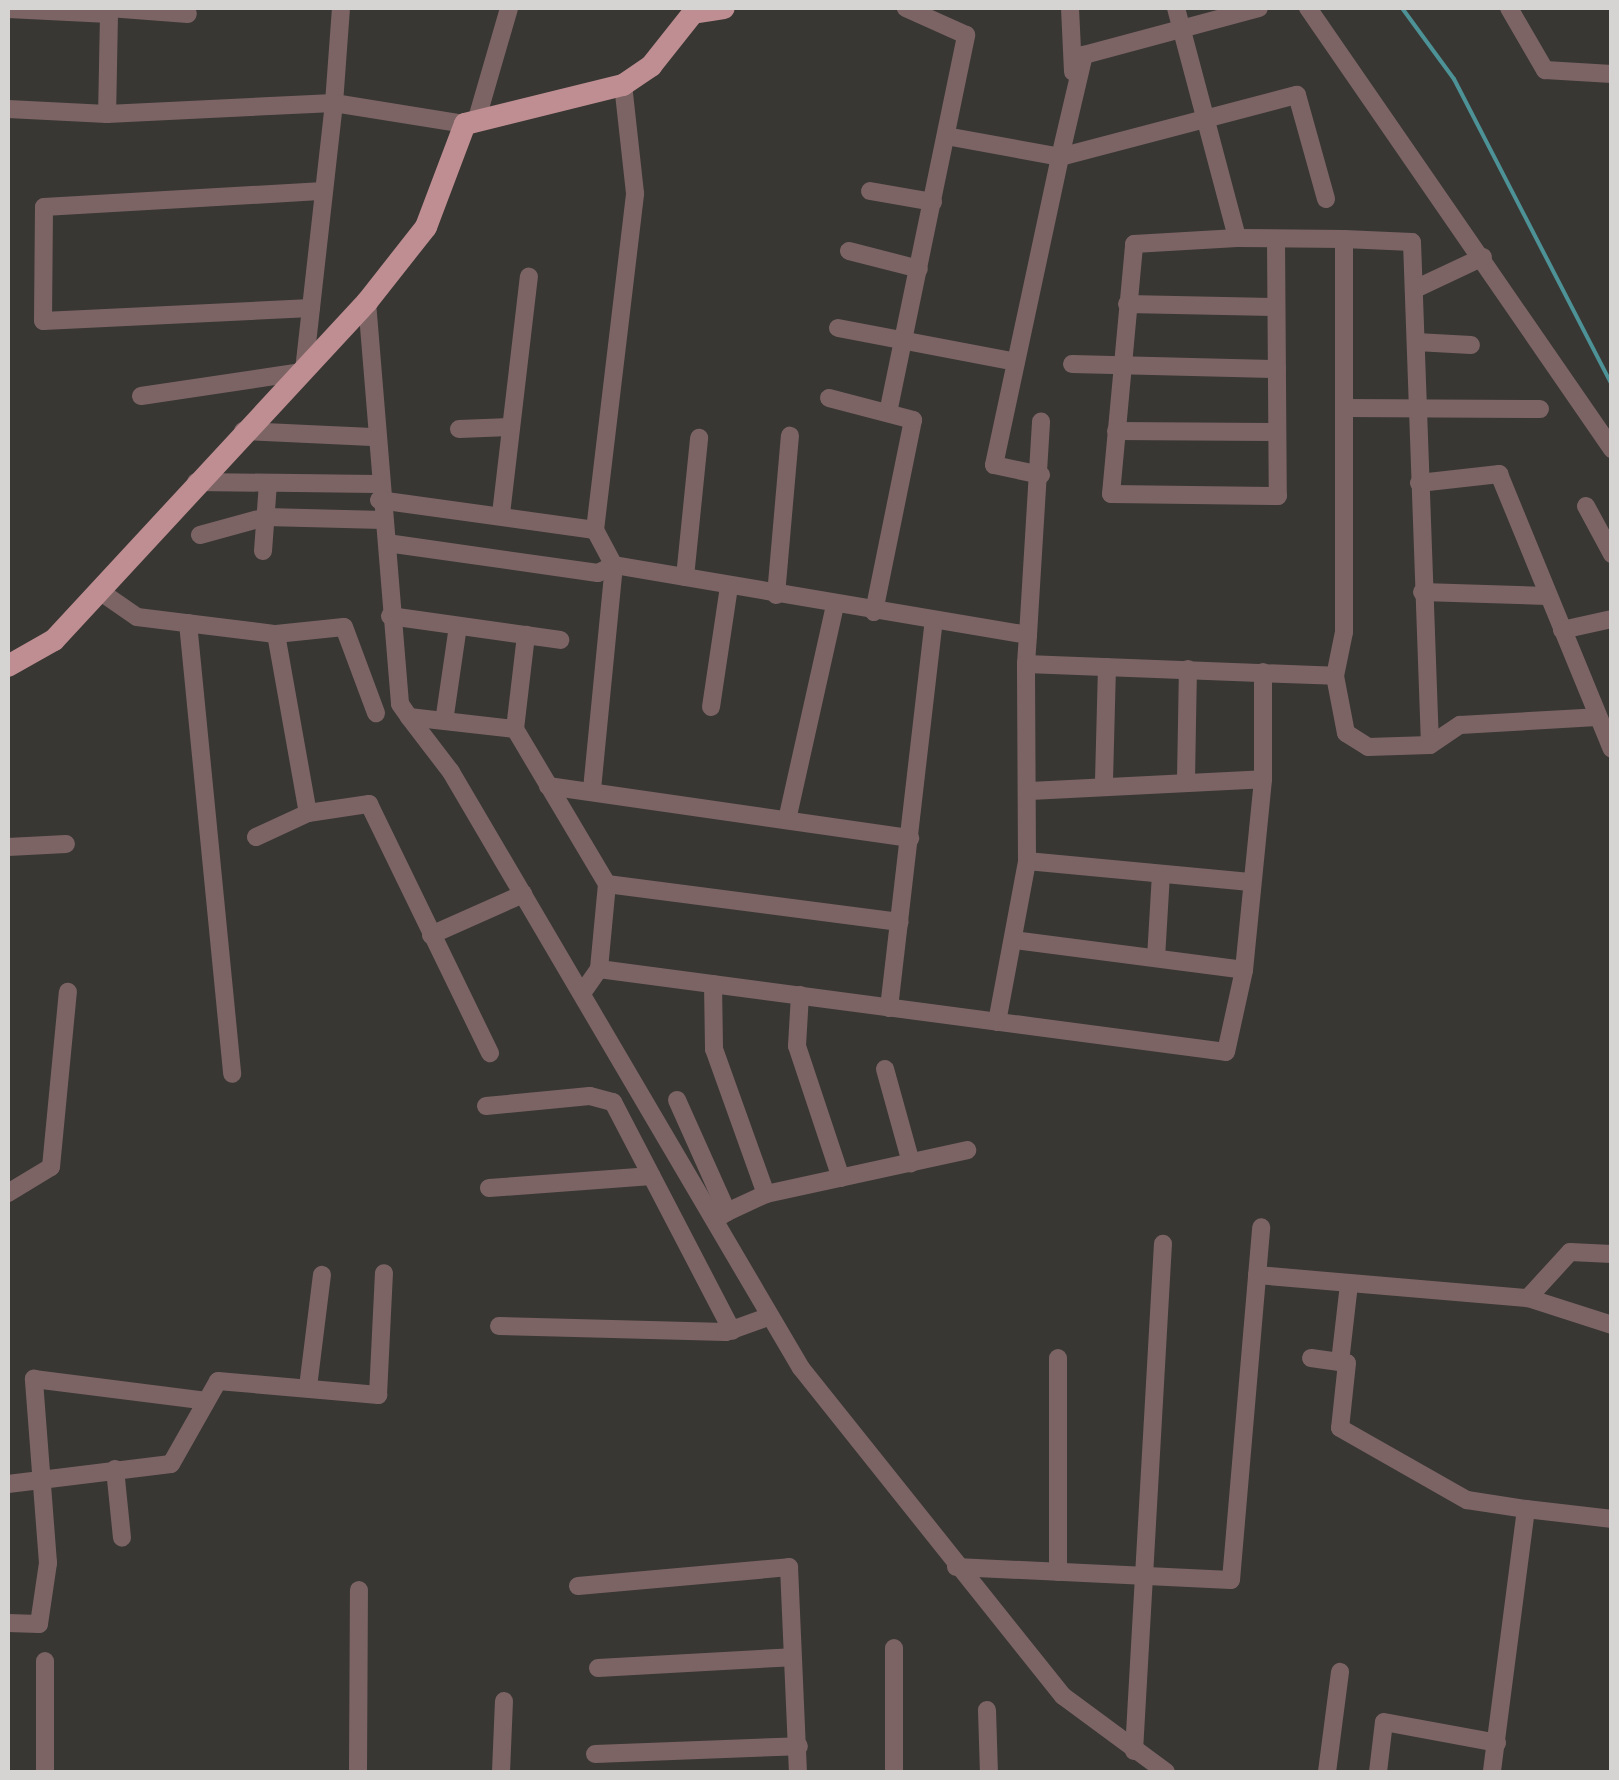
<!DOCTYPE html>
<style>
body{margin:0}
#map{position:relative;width:1619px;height:1780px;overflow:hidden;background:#393733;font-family:Lato,sans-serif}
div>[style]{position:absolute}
.stream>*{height:4px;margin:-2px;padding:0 2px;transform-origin:2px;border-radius:2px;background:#4d9296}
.minor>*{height:18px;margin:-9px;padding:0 9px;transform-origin:9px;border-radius:9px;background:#7c6465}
.major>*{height:22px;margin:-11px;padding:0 11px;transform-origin:11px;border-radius:11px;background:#bf8e92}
span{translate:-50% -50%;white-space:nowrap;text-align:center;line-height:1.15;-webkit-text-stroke:8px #1f1e1c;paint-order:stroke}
.frame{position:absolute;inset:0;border:10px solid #d5d4d2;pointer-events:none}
</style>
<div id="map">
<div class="stream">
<i style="left:1402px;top:8px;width:88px;rotate:53.8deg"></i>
<i style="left:1454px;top:79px;width:344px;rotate:62.7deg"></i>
</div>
<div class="minor">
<i style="left:109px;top:8px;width:79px;rotate:4.3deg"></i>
<i style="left:341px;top:8px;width:95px;rotate:94.2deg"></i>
<i style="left:334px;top:103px;width:133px;rotate:9.1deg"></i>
<i style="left:1070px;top:8px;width:64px;rotate:87.3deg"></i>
<i style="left:1176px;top:8px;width:238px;rotate:75.1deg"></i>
<i style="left:1308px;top:8px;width:536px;rotate:55.42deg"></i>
<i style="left:1509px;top:8px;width:72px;rotate:59.9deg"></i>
<i style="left:1545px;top:70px;width:67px;rotate:3.4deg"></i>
<i style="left:8px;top:9px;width:101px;rotate:2.8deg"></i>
<i style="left:109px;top:14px;width:100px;rotate:91.1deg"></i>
<i style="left:107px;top:114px;width:227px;rotate:-2.8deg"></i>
<i style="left:334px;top:103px;width:261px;rotate:96.4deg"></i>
<i style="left:8px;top:109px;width:99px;rotate:2.9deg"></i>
<i style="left:478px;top:115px;width:111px;rotate:-73.8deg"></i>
<i style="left:946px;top:136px;width:116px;rotate:10.4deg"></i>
<i style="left:1060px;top:157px;width:105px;rotate:-76.8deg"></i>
<i style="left:1084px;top:55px;width:181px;rotate:-15deg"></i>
<i style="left:870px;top:191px;width:64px;rotate:9.9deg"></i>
<i style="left:1276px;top:239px;width:257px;rotate:89.6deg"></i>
<i style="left:1278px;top:496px;width:167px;rotate:-179.3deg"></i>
<i style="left:1111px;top:494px;width:251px;rotate:-84.7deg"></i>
<i style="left:1134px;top:244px;width:103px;rotate:-3.3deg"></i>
<i style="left:1237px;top:238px;width:107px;rotate:0.5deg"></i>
<i style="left:1344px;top:239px;width:68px;rotate:2.5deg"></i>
<i style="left:1412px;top:242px;width:503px;rotate:87.95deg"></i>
<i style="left:849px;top:251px;width:72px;rotate:14.4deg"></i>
<i style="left:1415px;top:289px;width:75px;rotate:-25.2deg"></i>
<i style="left:367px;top:302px;width:403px;rotate:85.3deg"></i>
<i style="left:400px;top:704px;width:16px;rotate:55deg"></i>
<i style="left:409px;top:717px;width:107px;rotate:6.5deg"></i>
<i style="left:515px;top:729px;width:180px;rotate:59.3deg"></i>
<i style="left:607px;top:884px;width:85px;rotate:95.4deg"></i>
<i style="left:599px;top:969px;width:29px;rotate:125deg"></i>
<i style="left:1127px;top:304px;width:149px;rotate:1.2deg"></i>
<i style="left:311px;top:308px;width:268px;rotate:177.2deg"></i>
<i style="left:43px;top:321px;width:114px;rotate:-89.5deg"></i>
<i style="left:44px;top:207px;width:280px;rotate:-3.3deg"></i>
<i style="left:838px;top:328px;width:181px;rotate:10.8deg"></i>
<i style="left:1416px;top:342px;width:55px;rotate:3.1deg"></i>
<i style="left:1072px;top:364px;width:205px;rotate:1.4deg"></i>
<i style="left:141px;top:396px;width:156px;rotate:-8.5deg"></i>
<i style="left:829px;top:398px;width:87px;rotate:14.7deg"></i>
<i style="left:913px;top:420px;width:196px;rotate:101.5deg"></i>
<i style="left:889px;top:408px;width:381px;rotate:-78.3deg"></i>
<i style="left:966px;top:35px;width:66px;rotate:-155.8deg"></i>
<i style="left:1344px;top:408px;width:196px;rotate:0.3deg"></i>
<i style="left:459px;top:429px;width:52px;rotate:-2.2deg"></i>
<i style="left:243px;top:431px;width:129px;rotate:2.7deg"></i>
<i style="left:1116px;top:431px;width:161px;rotate:0.4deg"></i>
<i style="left:1041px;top:475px;width:48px;rotate:-168deg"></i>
<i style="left:994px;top:465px;width:315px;rotate:-77.9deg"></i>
<i style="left:1060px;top:157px;width:245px;rotate:-14.7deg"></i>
<i style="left:1297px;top:95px;width:108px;rotate:74.4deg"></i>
<i style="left:196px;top:482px;width:181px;rotate:0.6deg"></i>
<i style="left:1419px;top:483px;width:81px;rotate:-6.4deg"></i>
<i style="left:1499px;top:474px;width:297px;rotate:67.7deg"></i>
<i style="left:379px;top:500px;width:218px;rotate:7.9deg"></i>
<i style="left:595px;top:530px;width:40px;rotate:62deg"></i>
<i style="left:614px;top:565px;width:227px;rotate:95.6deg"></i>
<i style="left:1586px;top:506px;width:55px;rotate:61.6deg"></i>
<i style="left:501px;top:514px;width:239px;rotate:-83.3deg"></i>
<i style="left:595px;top:530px;width:339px;rotate:-83.2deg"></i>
<i style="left:635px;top:193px;width:109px;rotate:-96.3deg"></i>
<i style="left:200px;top:535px;width:68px;rotate:-15.3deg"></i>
<i style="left:266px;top:517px;width:117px;rotate:1.5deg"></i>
<i style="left:387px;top:543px;width:213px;rotate:8.1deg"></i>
<i style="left:598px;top:573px;width:18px;rotate:-27deg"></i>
<i style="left:614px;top:565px;width:420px;rotate:9.6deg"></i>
<i style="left:1028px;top:635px;width:29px;rotate:94deg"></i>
<i style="left:1026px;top:664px;width:309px;rotate:2.2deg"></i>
<i style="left:1335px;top:676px;width:45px;rotate:-78.4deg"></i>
<i style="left:1344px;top:632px;width:393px;rotate:-90deg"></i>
<i style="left:263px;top:551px;width:68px;rotate:-85.8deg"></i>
<i style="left:685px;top:577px;width:140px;rotate:-84.2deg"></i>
<i style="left:98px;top:590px;width:47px;rotate:34.7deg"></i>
<i style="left:137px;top:617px;width:140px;rotate:7deg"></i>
<i style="left:276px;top:634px;width:68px;rotate:-5.9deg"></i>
<i style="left:344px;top:627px;width:92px;rotate:69.6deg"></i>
<i style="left:1422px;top:592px;width:126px;rotate:1.8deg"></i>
<i style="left:776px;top:595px;width:160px;rotate:-85deg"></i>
<i style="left:390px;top:616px;width:172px;rotate:8deg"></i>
<i style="left:188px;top:623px;width:453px;rotate:84.4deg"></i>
<i style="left:1562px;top:630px;width:51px;rotate:-12.4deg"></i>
<i style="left:276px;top:634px;width:182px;rotate:79.9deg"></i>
<i style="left:308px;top:813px;width:62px;rotate:-8.4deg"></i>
<i style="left:369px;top:804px;width:277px;rotate:64.1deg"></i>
<i style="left:1028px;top:635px;width:214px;rotate:-86.5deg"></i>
<i style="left:1335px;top:676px;width:58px;rotate:79.1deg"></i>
<i style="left:1346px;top:733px;width:26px;rotate:32deg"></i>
<i style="left:1368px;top:747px;width:62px;rotate:-1.8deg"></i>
<i style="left:1430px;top:745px;width:36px;rotate:-34deg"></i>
<i style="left:1460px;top:725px;width:137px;rotate:-3.3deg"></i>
<i style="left:711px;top:707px;width:121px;rotate:-81.5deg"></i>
<i style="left:445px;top:715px;width:90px;rotate:-81.7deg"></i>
<i style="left:409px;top:717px;width:69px;rotate:52.6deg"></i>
<i style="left:451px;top:772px;width:691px;rotate:59.58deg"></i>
<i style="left:801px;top:1368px;width:420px;rotate:51.4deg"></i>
<i style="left:1063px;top:1696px;width:128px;rotate:36.4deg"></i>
<i style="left:515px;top:729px;width:95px;rotate:-83.3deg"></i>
<i style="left:1186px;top:780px;width:111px;rotate:-89deg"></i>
<i style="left:1104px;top:781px;width:114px;rotate:-88.5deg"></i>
<i style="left:548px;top:786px;width:366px;rotate:8.2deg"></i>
<i style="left:1030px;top:791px;width:233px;rotate:-2.9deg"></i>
<i style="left:787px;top:820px;width:216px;rotate:-77.4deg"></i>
<i style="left:256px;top:837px;width:57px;rotate:-24.8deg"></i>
<i style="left:8px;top:847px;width:58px;rotate:-3deg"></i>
<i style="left:1027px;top:861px;width:224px;rotate:5.4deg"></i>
<i style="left:607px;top:884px;width:295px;rotate:7.4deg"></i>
<i style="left:431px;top:935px;width:101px;rotate:-24deg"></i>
<i style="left:1014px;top:940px;width:232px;rotate:7.4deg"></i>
<i style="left:1156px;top:958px;width:84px;rotate:-86.6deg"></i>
<i style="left:599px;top:969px;width:632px;rotate:7.54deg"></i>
<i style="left:1226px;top:1052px;width:84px;rotate:-77.6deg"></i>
<i style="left:1244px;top:970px;width:192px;rotate:-84.3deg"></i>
<i style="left:1263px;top:779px;width:107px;rotate:-90deg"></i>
<i style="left:713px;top:984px;width:65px;rotate:89.1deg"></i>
<i style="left:714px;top:1049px;width:154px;rotate:70.3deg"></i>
<i style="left:800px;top:995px;width:51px;rotate:93.4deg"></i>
<i style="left:797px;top:1046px;width:139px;rotate:71.6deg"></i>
<i style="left:889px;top:1008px;width:385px;rotate:-83.4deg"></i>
<i style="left:997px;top:1022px;width:164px;rotate:-79.4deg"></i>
<i style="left:1027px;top:861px;width:197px;rotate:-90.3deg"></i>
<i style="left:885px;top:1069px;width:98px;rotate:74.5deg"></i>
<i style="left:677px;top:1100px;width:123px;rotate:65.9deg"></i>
<i style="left:727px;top:1212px;width:9px;rotate:148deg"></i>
<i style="left:486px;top:1106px;width:104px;rotate:-5.5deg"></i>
<i style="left:590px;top:1096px;width:24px;rotate:15deg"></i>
<i style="left:613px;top:1102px;width:258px;rotate:62.5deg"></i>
<i style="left:489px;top:1188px;width:163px;rotate:-4.2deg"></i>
<i style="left:8px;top:1193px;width:50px;rotate:-31.2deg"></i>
<i style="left:51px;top:1167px;width:176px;rotate:-84.5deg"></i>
<i style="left:727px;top:1212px;width:43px;rotate:-24.8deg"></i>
<i style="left:766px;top:1194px;width:206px;rotate:-12.3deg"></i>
<i style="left:1257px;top:1275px;width:272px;rotate:4.9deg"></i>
<i style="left:1528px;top:1298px;width:88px;rotate:17.8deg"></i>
<i style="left:1528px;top:1298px;width:62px;rotate:-47.6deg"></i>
<i style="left:1570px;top:1252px;width:42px;rotate:2.7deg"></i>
<i style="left:499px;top:1326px;width:227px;rotate:1.5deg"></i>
<i style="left:726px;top:1332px;width:45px;rotate:-19.7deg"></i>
<i style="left:1311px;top:1358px;width:36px;rotate:8deg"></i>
<i style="left:1347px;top:1363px;width:65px;rotate:96.1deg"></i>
<i style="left:1340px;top:1428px;width:146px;rotate:29.6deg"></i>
<i style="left:1467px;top:1500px;width:60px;rotate:8.7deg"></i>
<i style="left:1526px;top:1509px;width:265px;rotate:97.4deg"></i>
<i style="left:1340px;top:1362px;width:79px;rotate:-83.4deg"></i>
<i style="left:308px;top:1387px;width:113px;rotate:-82.9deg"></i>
<i style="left:115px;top:1469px;width:69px;rotate:84.2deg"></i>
<i style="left:8px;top:1484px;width:164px;rotate:-7deg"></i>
<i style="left:171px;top:1464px;width:95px;rotate:-60.5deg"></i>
<i style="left:218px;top:1381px;width:161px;rotate:5deg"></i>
<i style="left:378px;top:1395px;width:122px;rotate:-87.2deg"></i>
<i style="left:1526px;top:1509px;width:87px;rotate:6.6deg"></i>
<i style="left:956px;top:1567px;width:275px;rotate:2.7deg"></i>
<i style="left:1231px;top:1580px;width:354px;rotate:-85.1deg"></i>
<i style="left:1058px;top:1572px;width:214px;rotate:-90deg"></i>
<i style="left:578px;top:1586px;width:212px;rotate:-5.1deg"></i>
<i style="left:789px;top:1567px;width:205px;rotate:87.5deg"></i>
<i style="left:8px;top:1623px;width:31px;rotate:2deg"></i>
<i style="left:39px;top:1624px;width:62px;rotate:-81.6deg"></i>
<i style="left:48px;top:1563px;width:185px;rotate:-94.4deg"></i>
<i style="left:34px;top:1379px;width:168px;rotate:7.2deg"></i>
<i style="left:598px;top:1668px;width:194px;rotate:-3.2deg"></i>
<i style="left:987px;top:1710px;width:62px;rotate:88.2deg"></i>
<i style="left:1134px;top:1751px;width:508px;rotate:-86.73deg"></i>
<i style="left:595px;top:1754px;width:204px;rotate:-2.2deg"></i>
<i style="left:45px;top:1772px;width:111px;rotate:-90deg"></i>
<i style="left:358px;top:1772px;width:182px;rotate:-89.7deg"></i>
<i style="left:501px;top:1772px;width:71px;rotate:-87.6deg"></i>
<i style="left:894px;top:1772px;width:124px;rotate:-90deg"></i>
<i style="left:1327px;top:1772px;width:101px;rotate:-82.6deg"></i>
<i style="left:1378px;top:1772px;width:50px;rotate:-83.2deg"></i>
<i style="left:1384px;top:1722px;width:115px;rotate:10.5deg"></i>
</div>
<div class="major">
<i style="left:8px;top:666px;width:53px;rotate:-29.5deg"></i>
<i style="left:54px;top:640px;width:461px;rotate:-47.2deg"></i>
<i style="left:367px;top:302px;width:95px;rotate:-51.8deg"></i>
<i style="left:426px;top:227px;width:110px;rotate:-69.3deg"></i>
<i style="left:465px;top:124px;width:163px;rotate:-13.9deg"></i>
<i style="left:623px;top:85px;width:34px;rotate:-34deg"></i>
<i style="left:651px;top:66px;width:68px;rotate:-51.6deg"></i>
<i style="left:693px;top:13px;width:31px;rotate:-9deg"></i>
</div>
<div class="frame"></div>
</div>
